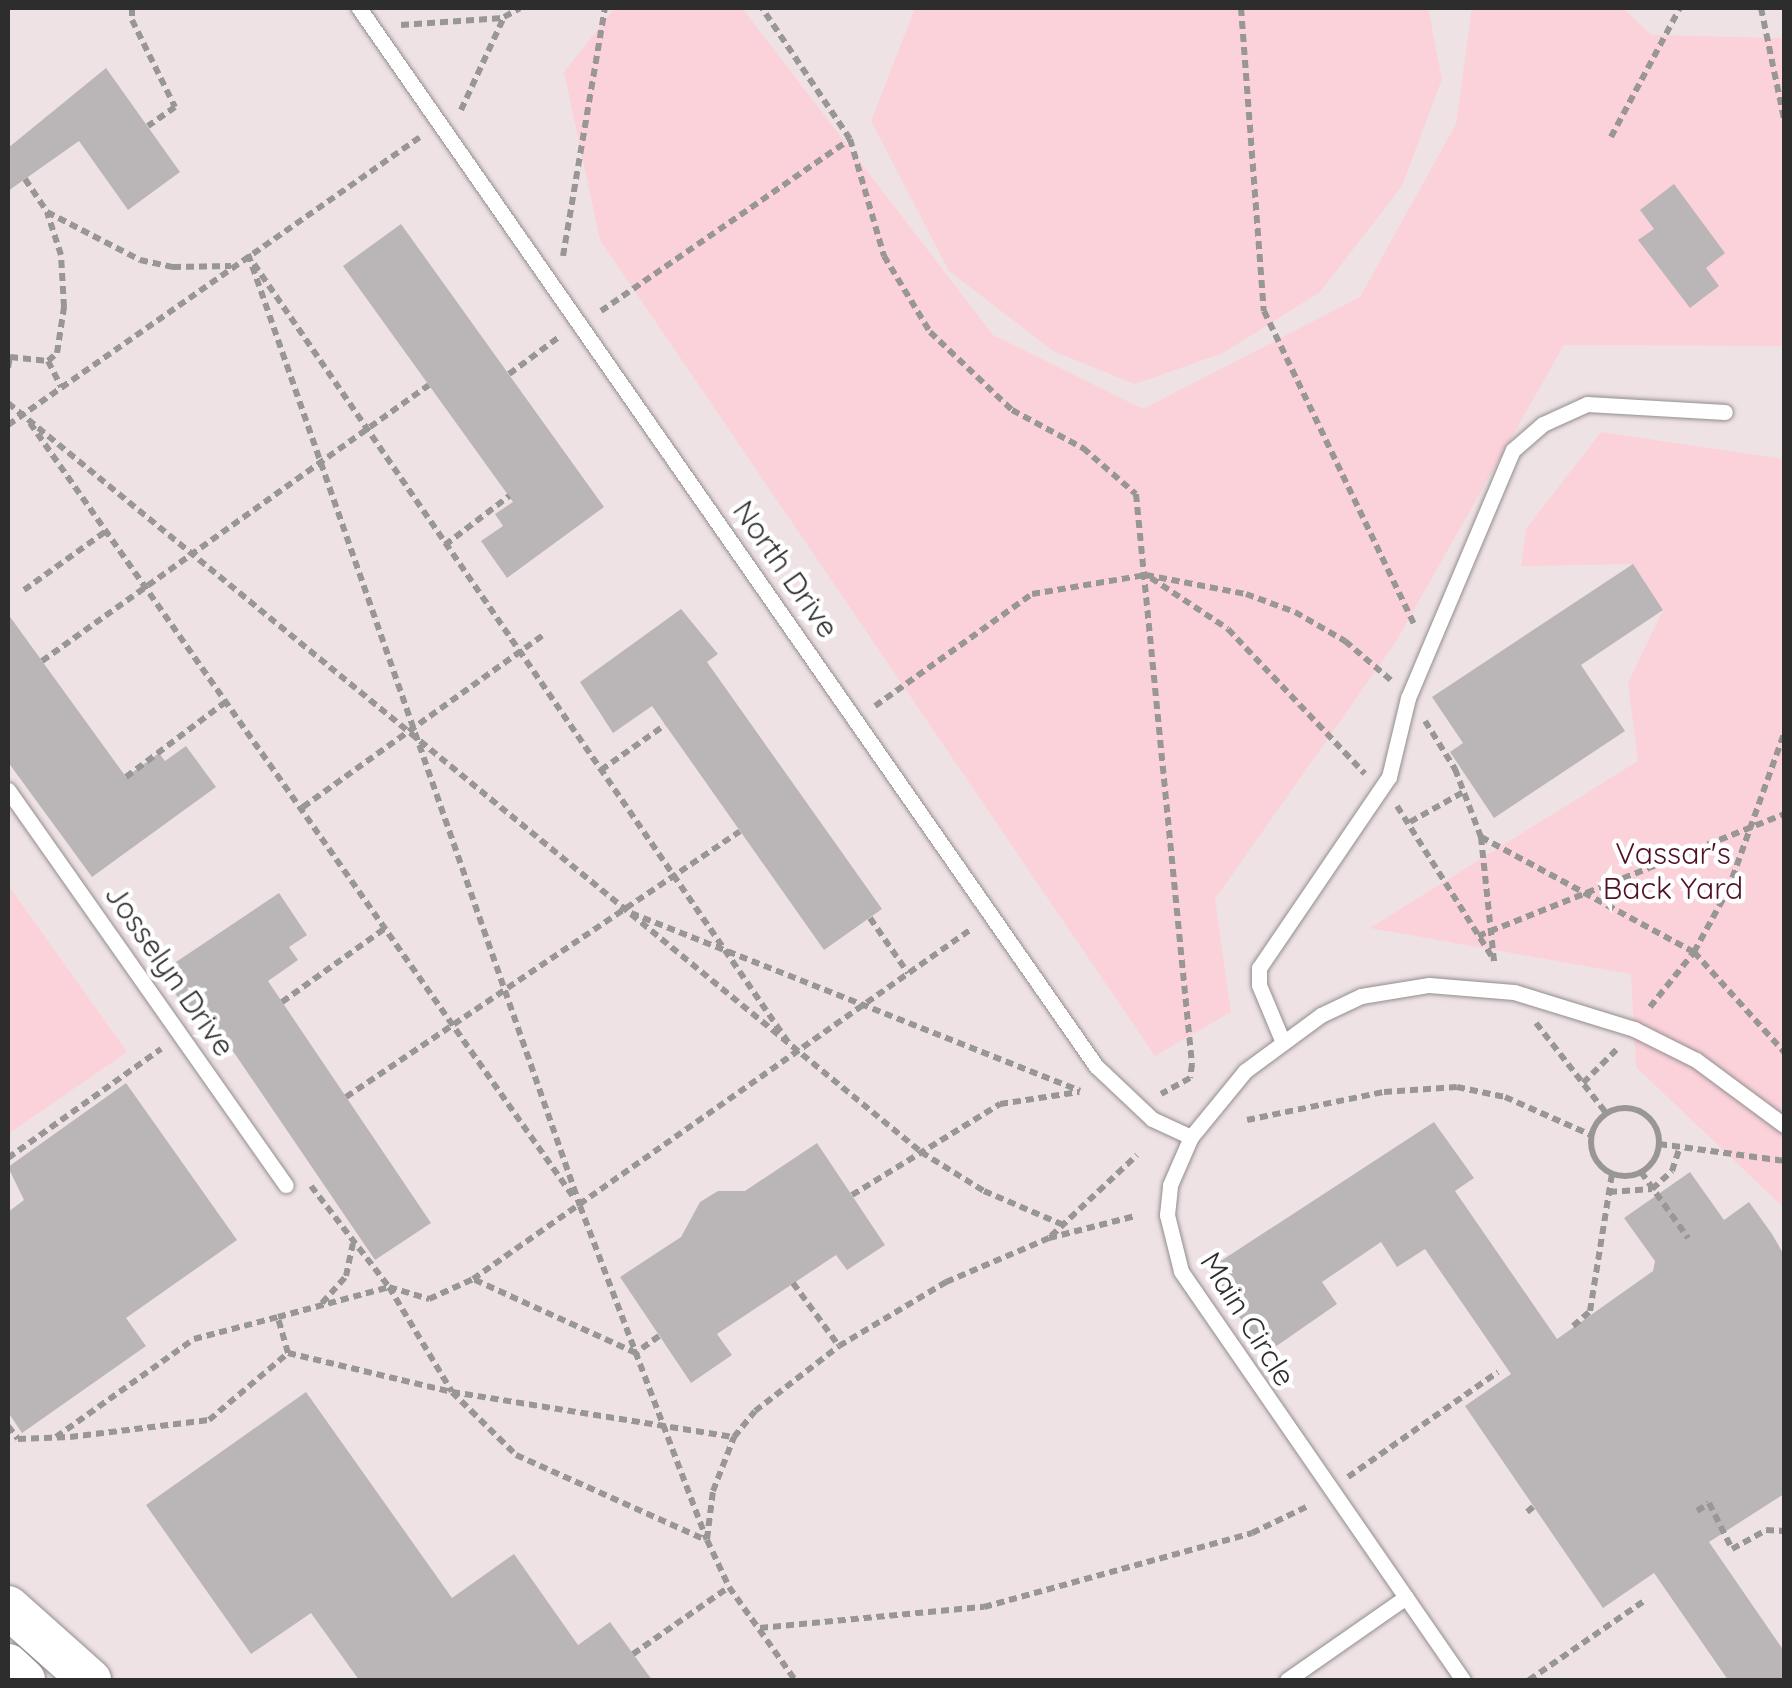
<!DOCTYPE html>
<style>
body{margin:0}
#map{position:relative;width:1792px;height:1688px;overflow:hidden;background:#f5f1f1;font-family:Quicksand,sans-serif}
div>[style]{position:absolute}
.built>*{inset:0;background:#efe2e4}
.green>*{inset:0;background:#fbd2d9}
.building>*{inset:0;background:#bab6b7}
.path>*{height:6px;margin-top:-3px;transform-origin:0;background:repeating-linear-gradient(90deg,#999696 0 8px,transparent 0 13px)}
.path>.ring{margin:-3px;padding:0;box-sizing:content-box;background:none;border:6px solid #999696;border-radius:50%}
.roads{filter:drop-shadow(0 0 2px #928e8f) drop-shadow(0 0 2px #928e8f)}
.lane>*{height:15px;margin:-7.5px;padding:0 7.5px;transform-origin:7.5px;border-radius:7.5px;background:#fff}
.secondary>*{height:42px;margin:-21px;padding:0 21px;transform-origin:21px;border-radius:21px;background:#fff}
span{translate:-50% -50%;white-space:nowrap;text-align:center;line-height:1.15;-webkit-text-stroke:9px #fff;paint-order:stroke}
.street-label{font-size:30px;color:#2e2d2d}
.park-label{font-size:30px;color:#511226}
.frame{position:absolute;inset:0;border:10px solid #2e2d2d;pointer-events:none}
</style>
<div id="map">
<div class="built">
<i style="clip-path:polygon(8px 8px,1784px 8px,1784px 1680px,8px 1680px)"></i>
</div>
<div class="green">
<i style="clip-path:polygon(615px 8px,742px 8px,993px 335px,1143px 409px,1360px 297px,1456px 124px,1472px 8px,1623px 8px,1651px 35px,1784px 38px,1784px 346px,1564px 345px,1395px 643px,1215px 899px,1231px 1012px,1155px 1056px,600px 240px,564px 72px)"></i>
<i style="clip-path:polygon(915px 8px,1428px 8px,1442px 79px,1402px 186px,1320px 292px,1223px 353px,1135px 384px,1053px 351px,949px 271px,871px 121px)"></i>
<i style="clip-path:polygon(1601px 432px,1784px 459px,1784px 1208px,1636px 1067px,1631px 974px,1370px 928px,1638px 761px,1628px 683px,1663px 610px,1632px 564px,1521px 566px,1526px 529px)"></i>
<i style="clip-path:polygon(8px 885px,127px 1052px,8px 1134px)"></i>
</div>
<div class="building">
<i style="clip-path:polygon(106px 68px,180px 172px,128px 210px,79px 141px,8px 191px,8px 148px)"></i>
<i style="clip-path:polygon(1674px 184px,1725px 253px,1706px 268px,1719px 286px,1690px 308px,1638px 240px,1654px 229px,1640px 210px)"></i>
<i style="clip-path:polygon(401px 224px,604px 507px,507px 578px,481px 541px,503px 526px,495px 514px,513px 502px,343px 266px)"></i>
<i style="clip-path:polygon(1633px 564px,1663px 610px,1581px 665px,1625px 731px,1494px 818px,1450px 752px,1463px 743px,1432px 697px)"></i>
<i style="clip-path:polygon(681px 609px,718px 654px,707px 662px,882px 909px,824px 950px,652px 706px,613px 733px,580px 682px)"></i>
<i style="clip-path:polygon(8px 614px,126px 777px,159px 753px,165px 761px,186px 746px,216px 787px,92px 877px,8px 762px)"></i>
<i style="clip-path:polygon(279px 893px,307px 935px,289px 947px,298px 960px,268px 981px,431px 1223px,375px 1260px,205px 1010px,192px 1019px,161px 972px)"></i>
<i style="clip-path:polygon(126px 1083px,237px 1240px,126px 1318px,146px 1346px,22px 1433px,8px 1412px,8px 1212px,24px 1200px,8px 1167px)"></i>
<i style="clip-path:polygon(1434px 1122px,1474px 1178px,1455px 1191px,1557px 1339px,1653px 1271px,1655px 1261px,1624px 1218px,1690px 1172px,1724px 1220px,1749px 1202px,1772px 1234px,1784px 1255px,1784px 1494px,1709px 1542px,1784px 1651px,1784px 1680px,1728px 1680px,1654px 1573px,1603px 1608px,1465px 1406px,1511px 1374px,1425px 1249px,1397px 1267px,1381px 1242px,1322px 1282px,1337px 1304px,1265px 1354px,1207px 1270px)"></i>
<i style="clip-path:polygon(817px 1143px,885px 1245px,847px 1270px,836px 1255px,717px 1334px,732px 1355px,691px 1383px,620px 1277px,681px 1237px,700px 1202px,718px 1191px,745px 1191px)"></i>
<i style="clip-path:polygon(306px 1392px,452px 1598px,514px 1554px,578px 1645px,610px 1622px,652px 1680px,359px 1680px,311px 1613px,251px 1654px,146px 1505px)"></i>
</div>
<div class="path">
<i style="left:132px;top:8px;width:12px;rotate:90deg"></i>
<i style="left:132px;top:20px;width:97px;rotate:63.7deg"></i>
<i style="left:175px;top:107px;width:33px;rotate:145deg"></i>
<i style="left:1241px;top:8px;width:304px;rotate:85.7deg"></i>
<i style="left:1264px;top:311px;width:349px;rotate:64.4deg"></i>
<i style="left:1761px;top:8px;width:113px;rotate:78.3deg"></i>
<i style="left:401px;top:25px;width:102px;rotate:-3.9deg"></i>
<i style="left:461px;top:110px;width:102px;rotate:-65.2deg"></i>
<i style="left:504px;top:17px;width:18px;rotate:-29deg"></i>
<i style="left:1611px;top:137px;width:146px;rotate:-61.9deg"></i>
<i style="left:850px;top:139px;width:122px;rotate:73.8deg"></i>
<i style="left:884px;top:256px;width:89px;rotate:58.8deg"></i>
<i style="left:930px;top:332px;width:113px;rotate:43.6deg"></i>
<i style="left:1012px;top:410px;width:81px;rotate:28.2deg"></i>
<i style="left:1083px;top:448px;width:70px;rotate:41deg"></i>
<i style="left:1136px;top:494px;width:573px;rotate:84.39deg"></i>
<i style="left:1192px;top:1064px;width:14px;rotate:98deg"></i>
<i style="left:1190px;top:1078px;width:33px;rotate:151deg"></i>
<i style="left:25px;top:179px;width:40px;rotate:56deg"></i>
<i style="left:248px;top:254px;width:1008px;rotate:70.77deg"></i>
<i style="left:580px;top:1206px;width:357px;rotate:69.2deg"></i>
<i style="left:707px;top:1540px;width:52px;rotate:64.9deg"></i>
<i style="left:729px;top:1587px;width:114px;rotate:54.6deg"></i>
<i style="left:563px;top:256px;width:252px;rotate:-80.4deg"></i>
<i style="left:254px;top:264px;width:947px;rotate:55.54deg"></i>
<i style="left:601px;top:311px;width:303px;rotate:-34.6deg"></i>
<i style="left:850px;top:139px;width:158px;rotate:-123.9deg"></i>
<i style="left:48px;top:361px;width:12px;rotate:-42deg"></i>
<i style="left:57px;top:353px;width:47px;rotate:-81.3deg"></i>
<i style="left:64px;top:307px;width:52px;rotate:-93.3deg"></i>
<i style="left:61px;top:255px;width:45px;rotate:-108deg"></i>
<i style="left:47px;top:212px;width:105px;rotate:27.3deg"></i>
<i style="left:140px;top:260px;width:34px;rotate:12deg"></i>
<i style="left:173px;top:267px;width:58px;rotate:-1deg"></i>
<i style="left:8px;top:368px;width:11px;rotate:-80deg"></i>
<i style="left:10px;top:357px;width:38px;rotate:6deg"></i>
<i style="left:48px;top:361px;width:29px;rotate:63deg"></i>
<i style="left:509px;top:374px;width:62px;rotate:-36.5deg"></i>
<i style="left:8px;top:403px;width:1181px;rotate:39.36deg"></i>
<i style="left:921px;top:1152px;width:74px;rotate:31.8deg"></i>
<i style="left:984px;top:1191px;width:84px;rotate:23.2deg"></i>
<i style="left:30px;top:423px;width:947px;rotate:54.93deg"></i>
<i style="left:8px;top:425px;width:503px;rotate:-34.95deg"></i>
<i style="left:445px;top:545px;width:81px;rotate:-37.4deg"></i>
<i style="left:1151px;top:578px;width:92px;rotate:33.5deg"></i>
<i style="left:1228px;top:629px;width:199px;rotate:46.6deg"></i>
<i style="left:24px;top:590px;width:101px;rotate:-35.7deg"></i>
<i style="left:42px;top:661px;width:475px;rotate:-35.5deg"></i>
<i style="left:875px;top:706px;width:193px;rotate:-35.5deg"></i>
<i style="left:1032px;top:594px;width:116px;rotate:-9.5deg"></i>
<i style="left:1146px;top:575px;width:102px;rotate:10.8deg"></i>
<i style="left:1246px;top:594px;width:52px;rotate:20.2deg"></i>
<i style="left:1295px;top:612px;width:58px;rotate:30.1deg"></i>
<i style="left:1345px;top:641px;width:62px;rotate:40.4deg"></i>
<i style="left:1425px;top:721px;width:57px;rotate:58deg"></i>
<i style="left:1455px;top:769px;width:73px;rotate:69.1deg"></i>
<i style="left:1481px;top:837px;width:125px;rotate:84deg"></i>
<i style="left:601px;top:770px;width:78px;rotate:-35.1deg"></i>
<i style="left:126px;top:777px;width:126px;rotate:-37deg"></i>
<i style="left:1397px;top:806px;width:182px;rotate:57.8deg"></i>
<i style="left:303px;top:807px;width:297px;rotate:-35.6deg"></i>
<i style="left:1410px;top:822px;width:63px;rotate:-29.4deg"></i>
<i style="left:1481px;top:837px;width:242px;rotate:28.4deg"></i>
<i style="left:1694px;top:952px;width:135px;rotate:48deg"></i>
<i style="left:631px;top:913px;width:483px;rotate:21.6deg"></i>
<i style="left:870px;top:918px;width:67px;rotate:55.4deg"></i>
<i style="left:1478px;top:936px;width:329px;rotate:-21.7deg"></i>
<i style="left:282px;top:1002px;width:130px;rotate:-35.6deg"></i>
<i style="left:1650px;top:1007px;width:70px;rotate:-51.3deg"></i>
<i style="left:1694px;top:952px;width:71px;rotate:-61.3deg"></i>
<i style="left:1728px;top:890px;width:166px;rotate:-70.3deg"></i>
<i style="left:1536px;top:1023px;width:114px;rotate:52.1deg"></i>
<i style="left:1583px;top:1083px;width:48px;rotate:-45deg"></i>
<i style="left:346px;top:1097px;width:475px;rotate:-34deg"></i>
<i class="ring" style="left:1591px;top:1108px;width:62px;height:62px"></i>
<i style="left:1247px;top:1120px;width:140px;rotate:-11.6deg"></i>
<i style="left:1384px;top:1092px;width:73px;rotate:-3.9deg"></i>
<i style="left:1457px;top:1087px;width:49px;rotate:11.8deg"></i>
<i style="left:1505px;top:1097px;width:94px;rotate:23.8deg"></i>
<i style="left:1659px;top:1144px;width:126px;rotate:7.7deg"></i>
<i style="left:8px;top:1158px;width:188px;rotate:-35.5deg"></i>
<i style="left:1641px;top:1172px;width:81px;rotate:54.5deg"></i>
<i style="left:311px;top:1186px;width:128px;rotate:52.3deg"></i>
<i style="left:389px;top:1287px;width:42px;rotate:16.7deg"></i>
<i style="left:429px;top:1299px;width:48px;rotate:-24.4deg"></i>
<i style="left:1609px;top:1192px;width:43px;rotate:-4deg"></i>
<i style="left:1652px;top:1189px;width:27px;rotate:-42deg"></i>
<i style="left:1672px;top:1171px;width:25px;rotate:-72deg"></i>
<i style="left:852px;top:1195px;width:174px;rotate:-31.6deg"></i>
<i style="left:1000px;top:1104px;width:80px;rotate:-8.6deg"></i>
<i style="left:1051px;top:1236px;width:118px;rotate:-43.3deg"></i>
<i style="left:793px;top:1283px;width:78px;rotate:53.9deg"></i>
<i style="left:322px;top:1303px;width:36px;rotate:-48deg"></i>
<i style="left:346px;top:1276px;width:33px;rotate:-78deg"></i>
<i style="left:1573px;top:1326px;width:23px;rotate:-41deg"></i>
<i style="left:1590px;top:1311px;width:139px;rotate:-80.9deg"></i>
<i style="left:659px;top:1336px;width:29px;rotate:144deg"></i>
<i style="left:636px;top:1353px;width:179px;rotate:-155.6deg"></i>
<i style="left:473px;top:1279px;width:607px;rotate:-35.08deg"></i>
<i style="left:288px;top:1353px;width:37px;rotate:-106deg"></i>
<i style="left:278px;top:1317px;width:115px;rotate:-15.1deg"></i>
<i style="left:389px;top:1287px;width:122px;rotate:59deg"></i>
<i style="left:452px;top:1392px;width:286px;rotate:9.1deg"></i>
<i style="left:8px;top:1426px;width:16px;rotate:52deg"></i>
<i style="left:18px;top:1439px;width:52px;rotate:-2.2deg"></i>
<i style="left:70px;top:1437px;width:140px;rotate:-7deg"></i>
<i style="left:209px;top:1420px;width:104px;rotate:-40.3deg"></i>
<i style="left:288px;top:1353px;width:169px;rotate:13.4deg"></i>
<i style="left:452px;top:1392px;width:90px;rotate:44.5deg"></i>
<i style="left:516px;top:1455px;width:208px;rotate:24.1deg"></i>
<i style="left:56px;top:1437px;width:169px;rotate:-35.4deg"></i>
<i style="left:194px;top:1339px;width:87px;rotate:-14.7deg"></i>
<i style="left:1348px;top:1477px;width:183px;rotate:-35deg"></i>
<i style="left:1697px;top:1511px;width:14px;rotate:-34deg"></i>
<i style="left:1709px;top:1503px;width:51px;rotate:63.4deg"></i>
<i style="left:1732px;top:1549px;width:39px;rotate:-29deg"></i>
<i style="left:1766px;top:1530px;width:18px;rotate:3deg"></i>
<i style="left:1527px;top:1512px;width:8px;rotate:-40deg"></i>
<i style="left:707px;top:1539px;width:48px;rotate:-82.9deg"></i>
<i style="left:713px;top:1491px;width:58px;rotate:-68.7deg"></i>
<i style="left:734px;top:1437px;width:33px;rotate:-51deg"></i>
<i style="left:755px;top:1411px;width:106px;rotate:-37.7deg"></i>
<i style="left:839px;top:1346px;width:125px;rotate:-30.9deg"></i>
<i style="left:946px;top:1282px;width:112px;rotate:-23.1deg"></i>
<i style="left:1049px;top:1238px;width:89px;rotate:-14.3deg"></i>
<i style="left:760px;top:1628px;width:225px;rotate:-5.4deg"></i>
<i style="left:984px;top:1607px;width:278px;rotate:-15.4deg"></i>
<i style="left:1252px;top:1533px;width:62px;rotate:-25.7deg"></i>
<i style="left:633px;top:1654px;width:117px;rotate:-34.9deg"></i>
<i style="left:1529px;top:1680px;width:140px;rotate:-34.5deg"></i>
</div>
<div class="roads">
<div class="lane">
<i style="left:359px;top:8px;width:1289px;rotate:55.14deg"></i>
<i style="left:1096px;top:1066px;width:77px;rotate:43.4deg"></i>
<i style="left:1152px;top:1119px;width:43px;rotate:24.8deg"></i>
<i style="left:8px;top:790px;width:483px;rotate:54.9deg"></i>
<i style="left:1282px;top:1040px;width:60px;rotate:-112.7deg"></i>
<i style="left:1259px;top:985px;width:17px;rotate:-90deg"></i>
<i style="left:1259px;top:968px;width:231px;rotate:-55.8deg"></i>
<i style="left:1389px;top:777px;width:81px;rotate:-76.5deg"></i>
<i style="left:1408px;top:698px;width:269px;rotate:-67.1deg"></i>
<i style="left:1513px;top:450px;width:40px;rotate:-41deg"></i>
<i style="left:1543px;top:424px;width:48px;rotate:-24.4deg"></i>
<i style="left:1587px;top:404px;width:138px;rotate:3.3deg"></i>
<i style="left:1287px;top:1680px;width:145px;rotate:-34.9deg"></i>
<i style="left:1463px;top:1680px;width:497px;rotate:-124.6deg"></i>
<i style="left:1181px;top:1271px;width:58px;rotate:-104deg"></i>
<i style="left:1167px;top:1215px;width:30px;rotate:-84deg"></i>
<i style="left:1170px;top:1185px;width:52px;rotate:-66.4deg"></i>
<i style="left:1191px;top:1137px;width:85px;rotate:-50.7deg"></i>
<i style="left:1245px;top:1071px;width:94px;rotate:-36.4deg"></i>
<i style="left:1321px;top:1015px;width:44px;rotate:-25.4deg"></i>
<i style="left:1361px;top:996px;width:69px;rotate:-9.2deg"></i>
<i style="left:1429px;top:985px;width:85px;rotate:4.7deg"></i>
<i style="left:1514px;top:992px;width:126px;rotate:17.1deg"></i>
<i style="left:1634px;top:1029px;width:69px;rotate:26.6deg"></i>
<i style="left:1696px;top:1060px;width:109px;rotate:36.5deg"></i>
</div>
<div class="secondary">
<i style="left:8px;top:1607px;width:110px;rotate:41.7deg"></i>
<i style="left:8px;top:1665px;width:22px;rotate:43deg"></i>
</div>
</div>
<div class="street-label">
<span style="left:786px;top:569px;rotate:55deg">North Drive</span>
<span style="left:170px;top:970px;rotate:55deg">Josselyn Drive</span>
<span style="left:1248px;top:1319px;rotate:58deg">Main Circle</span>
</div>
<div class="park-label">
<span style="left:1673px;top:870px">Vassar's<br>Back Yard</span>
</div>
<div class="frame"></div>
</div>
